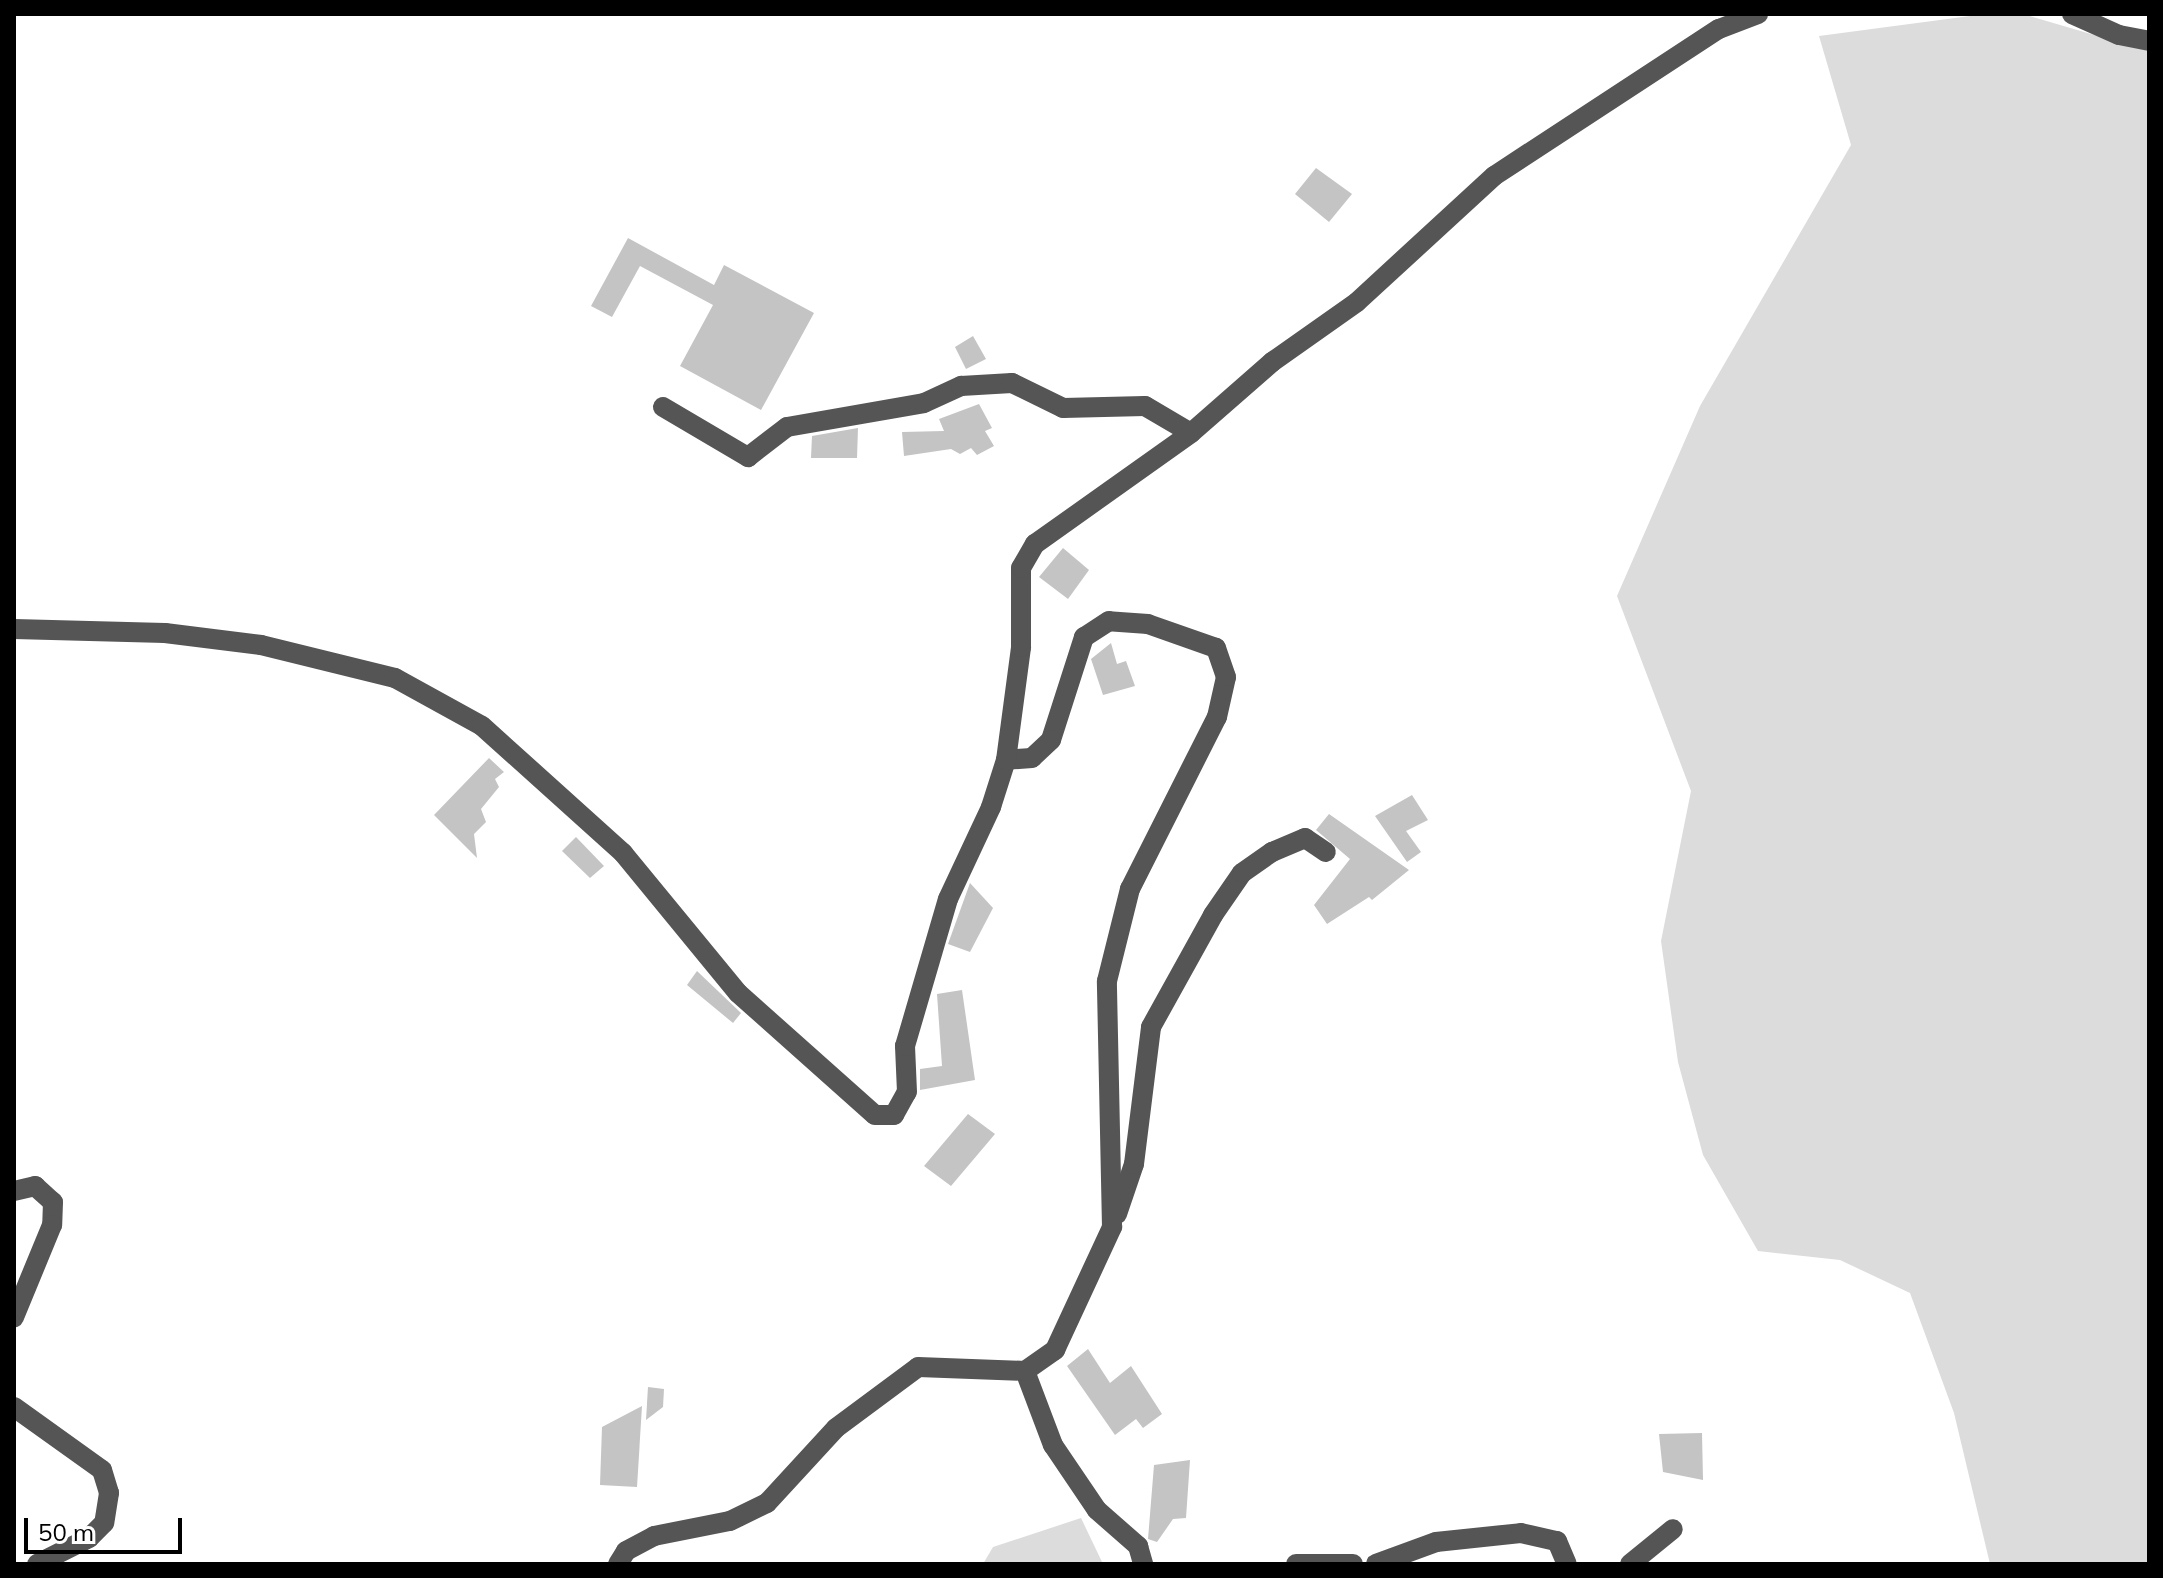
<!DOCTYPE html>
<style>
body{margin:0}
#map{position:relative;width:2163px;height:1578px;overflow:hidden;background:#fff;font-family:Mulish,sans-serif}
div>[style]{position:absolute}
.green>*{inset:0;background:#dcdcdc}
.building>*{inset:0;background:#c4c4c4}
.minor>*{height:20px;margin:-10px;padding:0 10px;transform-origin:10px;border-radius:10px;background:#555}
span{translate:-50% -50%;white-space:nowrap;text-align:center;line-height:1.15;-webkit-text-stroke:8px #fff;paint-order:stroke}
.frame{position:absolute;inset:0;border:16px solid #000;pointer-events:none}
.scale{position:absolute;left:24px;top:1518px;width:158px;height:36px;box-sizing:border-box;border:4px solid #000;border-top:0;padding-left:10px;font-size:24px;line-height:28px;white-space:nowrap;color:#000;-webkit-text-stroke:6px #fff;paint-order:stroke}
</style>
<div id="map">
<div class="green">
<i style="clip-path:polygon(1985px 14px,2023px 14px,2149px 51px,2149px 1564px,1990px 1564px,1954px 1413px,1910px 1293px,1840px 1260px,1758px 1251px,1703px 1155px,1678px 1062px,1661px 941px,1691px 791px,1617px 596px,1700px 406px,1851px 145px,1819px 36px)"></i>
<i style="clip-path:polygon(1081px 1518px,1103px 1564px,983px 1564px,993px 1547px)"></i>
</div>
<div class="building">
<i style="clip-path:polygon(1316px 168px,1352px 194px,1329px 222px,1295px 194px)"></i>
<i style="clip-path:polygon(628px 238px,714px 285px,724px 265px,814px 313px,761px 410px,680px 366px,713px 305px,640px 266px,612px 317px,591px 306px)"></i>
<i style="clip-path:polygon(973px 336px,986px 359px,966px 369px,955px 347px)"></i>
<i style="clip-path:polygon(979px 404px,992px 428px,985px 431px,994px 446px,977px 455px,971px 448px,960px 454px,951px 449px,904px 456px,902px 432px,944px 431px,939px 419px)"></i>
<i style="clip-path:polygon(858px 428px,857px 458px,811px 458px,812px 436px)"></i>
<i style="clip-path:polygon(1063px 548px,1089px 570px,1068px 599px,1039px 577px)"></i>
<i style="clip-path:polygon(1111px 643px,1117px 664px,1126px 661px,1135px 686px,1103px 695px,1091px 659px)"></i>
<i style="clip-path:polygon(489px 758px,504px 772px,495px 779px,499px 787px,481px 809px,486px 822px,474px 834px,477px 858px,434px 815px)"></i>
<i style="clip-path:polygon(1412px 795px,1428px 820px,1406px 831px,1421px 852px,1407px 862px,1375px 816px)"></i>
<i style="clip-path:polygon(1329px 814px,1409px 870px,1372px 900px,1369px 897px,1327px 924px,1314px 905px,1350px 859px,1316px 830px)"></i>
<i style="clip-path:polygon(576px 837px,604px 866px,590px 878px,562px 851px)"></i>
<i style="clip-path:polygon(970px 883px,993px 908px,970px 952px,948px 944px)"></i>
<i style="clip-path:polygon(697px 971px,741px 1013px,733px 1023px,687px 985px)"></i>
<i style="clip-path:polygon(962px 990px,975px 1080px,920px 1090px,920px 1069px,942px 1066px,937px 994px)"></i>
<i style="clip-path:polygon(968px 1114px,995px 1134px,951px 1186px,924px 1166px)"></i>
<i style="clip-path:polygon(1088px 1349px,1110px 1383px,1131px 1366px,1162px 1414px,1143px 1428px,1136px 1419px,1115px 1435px,1067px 1366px)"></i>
<i style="clip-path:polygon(648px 1387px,664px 1389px,663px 1407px,646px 1420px)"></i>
<i style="clip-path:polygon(642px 1406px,637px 1487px,600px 1485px,602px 1427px)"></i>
<i style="clip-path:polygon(1702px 1433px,1703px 1480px,1663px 1472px,1659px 1434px)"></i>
<i style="clip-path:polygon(1190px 1460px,1186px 1518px,1173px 1519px,1157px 1542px,1148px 1539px,1154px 1465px)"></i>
</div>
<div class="minor">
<i style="left:2072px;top:14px;width:51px;rotate:24.1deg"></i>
<i style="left:2119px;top:35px;width:31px;rotate:11deg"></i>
<i style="left:663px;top:407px;width:99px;rotate:30.5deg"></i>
<i style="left:748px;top:457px;width:49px;rotate:-37.6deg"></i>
<i style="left:787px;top:427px;width:139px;rotate:-9.9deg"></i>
<i style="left:924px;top:403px;width:41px;rotate:-24.7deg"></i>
<i style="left:961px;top:386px;width:51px;rotate:-3.4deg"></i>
<i style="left:1012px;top:383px;width:57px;rotate:26.1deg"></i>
<i style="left:1063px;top:408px;width:82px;rotate:-1.4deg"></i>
<i style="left:1145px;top:406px;width:53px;rotate:30.4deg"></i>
<i style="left:14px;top:629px;width:151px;rotate:1.5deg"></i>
<i style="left:165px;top:633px;width:97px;rotate:7.1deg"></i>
<i style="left:261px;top:645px;width:138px;rotate:13.8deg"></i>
<i style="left:395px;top:678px;width:99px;rotate:28.9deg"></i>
<i style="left:482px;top:726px;width:190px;rotate:42deg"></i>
<i style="left:623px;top:853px;width:181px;rotate:50.6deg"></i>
<i style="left:738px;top:993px;width:183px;rotate:41.7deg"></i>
<i style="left:875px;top:1115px;width:19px"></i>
<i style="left:894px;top:1115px;width:26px;rotate:-61deg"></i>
<i style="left:907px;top:1092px;width:46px;rotate:-92.5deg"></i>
<i style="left:905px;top:1046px;width:153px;rotate:-73.7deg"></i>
<i style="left:948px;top:899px;width:102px;rotate:-64.9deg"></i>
<i style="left:991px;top:807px;width:49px;rotate:-72.3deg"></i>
<i style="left:14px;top:1191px;width:22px;rotate:-13deg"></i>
<i style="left:35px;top:1186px;width:24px;rotate:42deg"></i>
<i style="left:53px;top:1202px;width:23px;rotate:92deg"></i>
<i style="left:52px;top:1225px;width:100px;rotate:112.4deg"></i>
<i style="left:1117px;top:1214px;width:53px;rotate:-71.2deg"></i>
<i style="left:1134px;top:1164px;width:138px;rotate:-82.9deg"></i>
<i style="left:1151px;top:1027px;width:128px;rotate:-61deg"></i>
<i style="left:1213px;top:915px;width:51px;rotate:-55.4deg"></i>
<i style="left:1242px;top:873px;width:37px;rotate:-35deg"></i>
<i style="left:1272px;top:852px;width:36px;rotate:-23deg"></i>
<i style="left:1305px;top:838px;width:25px;rotate:34deg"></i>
<i style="left:1025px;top:1371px;width:79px;rotate:69.3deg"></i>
<i style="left:1053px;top:1445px;width:78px;rotate:55.9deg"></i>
<i style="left:1097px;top:1510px;width:55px;rotate:41.3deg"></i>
<i style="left:1138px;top:1546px;width:19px;rotate:74deg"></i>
<i style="left:14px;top:1407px;width:108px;rotate:35.6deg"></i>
<i style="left:102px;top:1470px;width:24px;rotate:73deg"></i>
<i style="left:109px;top:1493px;width:30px;rotate:99deg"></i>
<i style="left:104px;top:1523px;width:21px;rotate:135deg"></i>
<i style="left:89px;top:1538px;width:58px;rotate:153.4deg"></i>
<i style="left:618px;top:1564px;width:15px;rotate:-58deg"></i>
<i style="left:626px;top:1551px;width:32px;rotate:-28deg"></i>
<i style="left:654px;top:1536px;width:77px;rotate:-11.2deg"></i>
<i style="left:730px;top:1521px;width:41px;rotate:-25.9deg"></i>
<i style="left:767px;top:1503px;width:102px;rotate:-47.4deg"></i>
<i style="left:836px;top:1428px;width:102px;rotate:-36.6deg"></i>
<i style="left:918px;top:1367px;width:107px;rotate:2.1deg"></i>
<i style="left:1025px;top:1371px;width:37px;rotate:-35deg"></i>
<i style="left:1055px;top:1350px;width:136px;rotate:-65.1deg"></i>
<i style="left:1112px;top:1227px;width:246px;rotate:-91.2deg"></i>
<i style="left:1107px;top:981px;width:95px;rotate:-76deg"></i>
<i style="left:1130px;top:889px;width:193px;rotate:-63.2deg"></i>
<i style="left:1217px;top:717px;width:41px;rotate:-77.3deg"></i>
<i style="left:1226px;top:677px;width:31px;rotate:-109deg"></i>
<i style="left:1216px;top:648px;width:72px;rotate:-160.6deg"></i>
<i style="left:1148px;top:624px;width:39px;rotate:-176deg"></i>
<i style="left:1109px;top:621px;width:30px;rotate:147deg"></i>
<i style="left:1084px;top:637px;width:108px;rotate:107.8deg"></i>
<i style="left:1051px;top:740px;width:26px;rotate:137deg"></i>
<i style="left:1032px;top:758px;width:26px;rotate:176deg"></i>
<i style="left:1006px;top:760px;width:114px;rotate:-82.4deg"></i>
<i style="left:1021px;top:647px;width:79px;rotate:-90deg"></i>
<i style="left:1021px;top:568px;width:28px;rotate:-60deg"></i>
<i style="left:1035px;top:544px;width:191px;rotate:-35.4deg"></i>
<i style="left:1191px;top:433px;width:108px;rotate:-41.2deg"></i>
<i style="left:1272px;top:362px;width:104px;rotate:-35.2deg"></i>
<i style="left:1357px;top:302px;width:186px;rotate:-42.6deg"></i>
<i style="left:1494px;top:176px;width:269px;rotate:-33.2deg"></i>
<i style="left:1719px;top:29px;width:42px;rotate:-21deg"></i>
<i style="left:1296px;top:1564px;width:57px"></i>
<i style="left:1376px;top:1564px;width:64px;rotate:-20.1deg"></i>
<i style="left:1436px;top:1542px;width:85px;rotate:-6deg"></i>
<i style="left:1521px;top:1533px;width:37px;rotate:13deg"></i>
<i style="left:1557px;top:1541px;width:25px;rotate:67deg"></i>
<i style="left:1630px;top:1564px;width:55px;rotate:-39.1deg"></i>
</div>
<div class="frame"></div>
<div class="scale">50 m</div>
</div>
